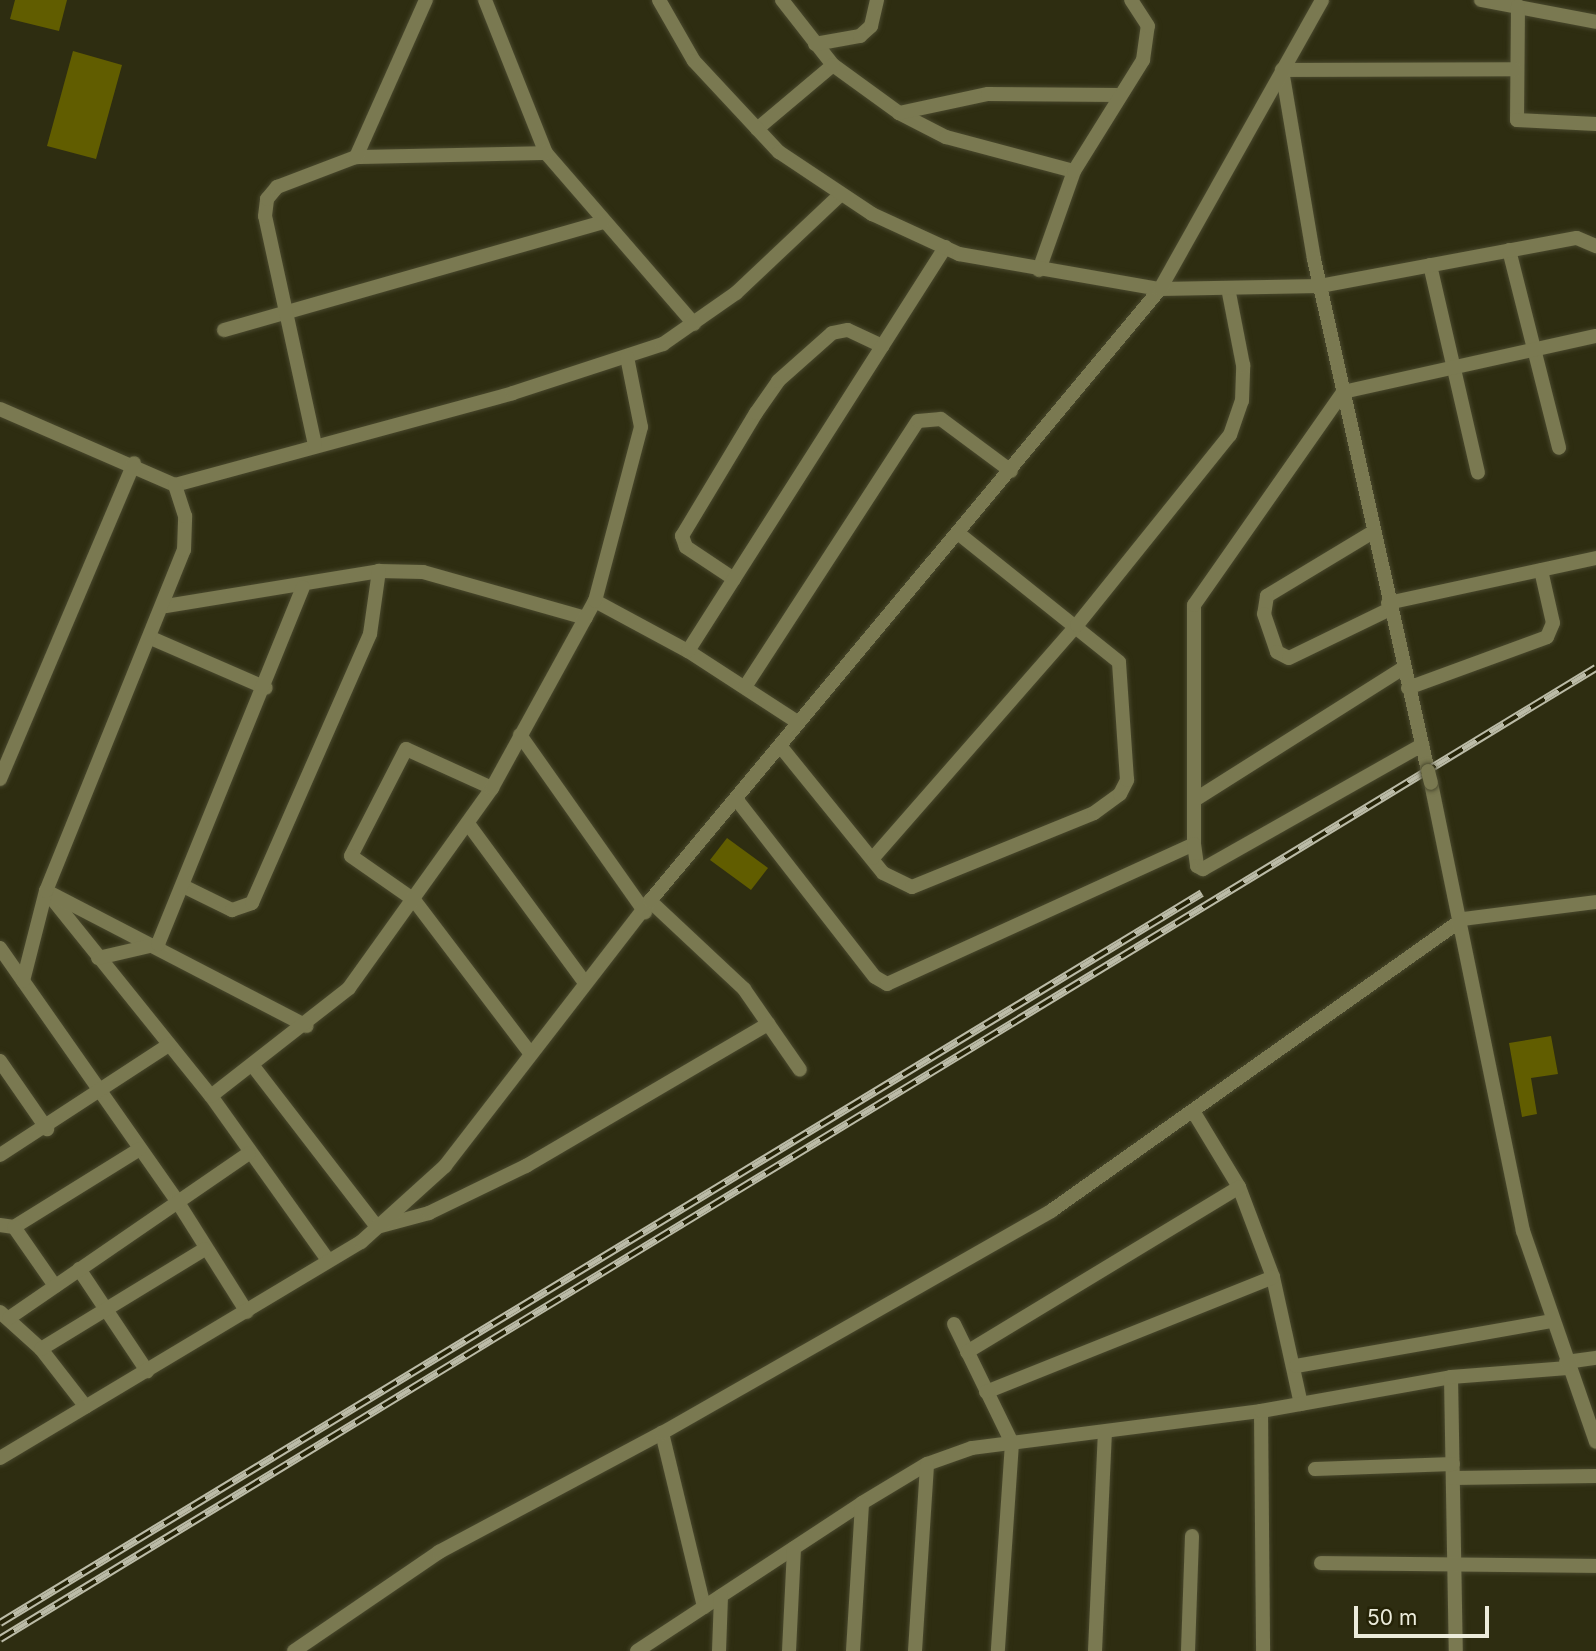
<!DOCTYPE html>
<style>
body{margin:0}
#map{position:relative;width:1596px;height:1651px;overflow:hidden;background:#2e2d11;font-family:Inter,sans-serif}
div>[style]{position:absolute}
.building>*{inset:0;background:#615d00}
.roads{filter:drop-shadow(0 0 2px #49482d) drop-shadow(0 0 2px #49482d)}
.minor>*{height:14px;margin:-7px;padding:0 7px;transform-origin:7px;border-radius:7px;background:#7a7951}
.tertiary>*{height:14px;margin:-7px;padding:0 7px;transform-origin:7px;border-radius:7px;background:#7a7951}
.rail>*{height:8px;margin-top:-4px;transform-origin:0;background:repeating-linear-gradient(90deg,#252307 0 16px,#bbbba7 0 32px);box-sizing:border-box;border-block:2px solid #bbbba7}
.bridges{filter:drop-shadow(0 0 2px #49482d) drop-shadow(0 0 2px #49482d)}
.tertiary-bridge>*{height:14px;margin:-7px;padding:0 7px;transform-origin:7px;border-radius:7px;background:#7a7951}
span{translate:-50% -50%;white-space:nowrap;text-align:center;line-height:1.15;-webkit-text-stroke:5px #252307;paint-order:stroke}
.scale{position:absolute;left:1354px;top:1606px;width:135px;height:32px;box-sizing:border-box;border:4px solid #ececdb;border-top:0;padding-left:9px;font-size:21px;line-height:24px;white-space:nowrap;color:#ececdb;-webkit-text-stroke:5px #252307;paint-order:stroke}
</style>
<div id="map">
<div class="building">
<i style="clip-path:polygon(15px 0,67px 0,59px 31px,10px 19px)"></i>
<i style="clip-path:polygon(73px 51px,122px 65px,96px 159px,47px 146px)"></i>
<i style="clip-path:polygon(727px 838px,768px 868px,751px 890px,710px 860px)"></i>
<i style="clip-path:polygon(1551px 1036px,1558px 1074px,1531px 1078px,1537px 1114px,1522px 1117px,1509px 1043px)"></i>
</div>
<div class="roads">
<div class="minor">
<i style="left:485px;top:0;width:165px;rotate:68.3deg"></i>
<i style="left:546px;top:153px;width:226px;rotate:49.1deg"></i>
<i style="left:782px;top:0;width:83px;rotate:51.9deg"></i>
<i style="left:833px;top:65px;width:82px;rotate:36deg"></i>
<i style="left:899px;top:113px;width:53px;rotate:27.1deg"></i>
<i style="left:946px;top:137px;width:132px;rotate:14.9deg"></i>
<i style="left:1481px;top:0;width:117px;rotate:10.8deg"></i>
<i style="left:1518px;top:6px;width:114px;rotate:90.5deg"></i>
<i style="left:1517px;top:120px;width:79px;rotate:2.9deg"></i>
<i style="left:815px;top:44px;width:46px;rotate:-10.1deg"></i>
<i style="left:860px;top:36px;width:15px;rotate:-42deg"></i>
<i style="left:871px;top:26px;width:27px;rotate:-77deg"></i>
<i style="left:1282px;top:70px;width:233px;rotate:-0.2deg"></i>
<i style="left:899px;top:113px;width:91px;rotate:-12.1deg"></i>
<i style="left:988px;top:94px;width:131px;rotate:0.4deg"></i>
<i style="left:757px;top:129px;width:99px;rotate:-40.1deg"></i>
<i style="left:356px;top:157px;width:190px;rotate:-1.2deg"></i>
<i style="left:1509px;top:250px;width:204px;rotate:75.8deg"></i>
<i style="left:1430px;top:265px;width:213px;rotate:77deg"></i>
<i style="left:1039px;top:270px;width:105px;rotate:-70.5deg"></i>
<i style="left:1074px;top:171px;width:131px;rotate:-58.1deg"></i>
<i style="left:1143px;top:60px;width:34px;rotate:-82deg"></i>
<i style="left:1148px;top:26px;width:31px;rotate:-123deg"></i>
<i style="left:1320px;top:286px;width:261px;rotate:-10.6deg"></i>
<i style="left:1577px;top:238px;width:21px;rotate:23deg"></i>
<i style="left:224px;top:330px;width:393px;rotate:-15.9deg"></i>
<i style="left:0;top:409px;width:191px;rotate:23.5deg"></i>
<i style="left:175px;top:485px;width:350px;rotate:-15.2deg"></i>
<i style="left:513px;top:393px;width:158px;rotate:-18.1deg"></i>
<i style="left:663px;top:344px;width:89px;rotate:-34.9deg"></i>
<i style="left:736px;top:293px;width:144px;rotate:-43.3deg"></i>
<i style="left:315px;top:445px;width:234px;rotate:-102.3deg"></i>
<i style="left:265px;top:216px;width:17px;rotate:-83deg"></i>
<i style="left:267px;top:199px;width:16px;rotate:-50deg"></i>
<i style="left:277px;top:187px;width:85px;rotate:-20.8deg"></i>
<i style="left:356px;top:157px;width:172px;rotate:-66deg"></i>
<i style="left:1373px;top:532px;width:124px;rotate:148.9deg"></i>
<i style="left:1267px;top:596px;width:18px;rotate:99deg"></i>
<i style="left:1264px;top:614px;width:40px;rotate:71.1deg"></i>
<i style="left:1277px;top:652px;width:13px;rotate:27deg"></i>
<i style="left:1289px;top:658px;width:112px;rotate:-25.9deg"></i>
<i style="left:734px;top:579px;width:58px;rotate:-146.3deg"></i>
<i style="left:686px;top:547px;width:12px;rotate:-110deg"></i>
<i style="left:682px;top:536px;width:144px;rotate:-59deg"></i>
<i style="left:756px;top:413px;width:39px;rotate:-55deg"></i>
<i style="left:778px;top:381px;width:72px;rotate:-41.6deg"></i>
<i style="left:832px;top:333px;width:16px;rotate:-11deg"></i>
<i style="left:848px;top:330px;width:38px;rotate:25deg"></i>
<i style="left:595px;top:601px;width:106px;rotate:28.3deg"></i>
<i style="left:688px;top:651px;width:132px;rotate:33deg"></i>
<i style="left:1388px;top:603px;width:213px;rotate:-12.2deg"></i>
<i style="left:166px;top:606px;width:216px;rotate:-9.3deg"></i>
<i style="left:379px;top:571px;width:44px;rotate:1.3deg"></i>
<i style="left:423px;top:572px;width:169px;rotate:15.8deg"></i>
<i style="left:151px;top:638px;width:125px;rotate:23.5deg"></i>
<i style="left:688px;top:651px;width:479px;rotate:-57.5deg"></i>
<i style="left:745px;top:687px;width:317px;rotate:-57deg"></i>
<i style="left:918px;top:421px;width:23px;rotate:-5deg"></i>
<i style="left:941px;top:419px;width:87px;rotate:36.6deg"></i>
<i style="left:1408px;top:688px;width:148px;rotate:-20.1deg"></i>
<i style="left:1547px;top:637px;width:15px;rotate:-67deg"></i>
<i style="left:1553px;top:623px;width:54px;rotate:-102.8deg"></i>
<i style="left:520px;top:735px;width:217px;rotate:54.8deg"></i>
<i style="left:781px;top:747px;width:162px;rotate:51deg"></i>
<i style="left:883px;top:873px;width:32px;rotate:26deg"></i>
<i style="left:912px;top:887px;width:196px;rotate:-22.1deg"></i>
<i style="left:1094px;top:813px;width:32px;rotate:-36deg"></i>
<i style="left:1120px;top:794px;width:16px;rotate:-63deg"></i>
<i style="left:1127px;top:780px;width:118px;rotate:-93.9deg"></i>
<i style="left:1119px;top:662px;width:206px;rotate:-141.3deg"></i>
<i style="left:0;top:779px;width:343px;rotate:-67deg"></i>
<i style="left:492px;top:788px;width:94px;rotate:-155.6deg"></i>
<i style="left:406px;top:749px;width:120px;rotate:117.2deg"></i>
<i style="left:351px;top:856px;width:77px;rotate:34.9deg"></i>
<i style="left:414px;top:900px;width:192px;rotate:52.8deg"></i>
<i style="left:1196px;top:799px;width:245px;rotate:-32.3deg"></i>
<i style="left:737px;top:800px;width:224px;rotate:52.1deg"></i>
<i style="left:875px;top:977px;width:14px;rotate:30deg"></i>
<i style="left:887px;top:984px;width:337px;rotate:-24.5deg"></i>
<i style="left:1194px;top:844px;width:239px;rotate:-90deg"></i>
<i style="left:1194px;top:605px;width:260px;rotate:-55deg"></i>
<i style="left:1343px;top:392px;width:259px;rotate:-12.5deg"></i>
<i style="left:469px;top:825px;width:196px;rotate:53.7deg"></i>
<i style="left:1194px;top:844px;width:22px;rotate:82deg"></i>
<i style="left:1197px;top:866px;width:7px;rotate:27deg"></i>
<i style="left:1203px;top:869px;width:252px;rotate:-29.5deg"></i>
<i style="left:873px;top:858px;width:310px;rotate:-48.8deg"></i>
<i style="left:1077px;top:625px;width:244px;rotate:-51.2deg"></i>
<i style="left:1230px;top:435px;width:36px;rotate:-71deg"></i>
<i style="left:1242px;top:401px;width:36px;rotate:-88deg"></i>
<i style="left:1243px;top:365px;width:78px;rotate:-101deg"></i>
<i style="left:183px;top:886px;width:55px;rotate:26.1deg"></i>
<i style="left:232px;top:910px;width:21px;rotate:-19deg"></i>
<i style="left:252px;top:903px;width:294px;rotate:-66.3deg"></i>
<i style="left:370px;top:634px;width:64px;rotate:-81.9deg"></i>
<i style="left:46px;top:891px;width:263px;rotate:51.2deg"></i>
<i style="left:211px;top:1096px;width:201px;rotate:54.5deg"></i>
<i style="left:50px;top:893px;width:289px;rotate:27.4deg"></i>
<i style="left:650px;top:901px;width:129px;rotate:43.1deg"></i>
<i style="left:744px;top:989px;width:98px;rotate:55.3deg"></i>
<i style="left:0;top:948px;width:309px;rotate:55deg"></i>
<i style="left:177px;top:1201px;width:131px;rotate:57.8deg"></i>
<i style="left:98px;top:958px;width:62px;rotate:-13.1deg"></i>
<i style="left:158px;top:944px;width:385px;rotate:-67.9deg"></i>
<i style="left:23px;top:981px;width:93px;rotate:-75.7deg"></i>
<i style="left:46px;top:891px;width:368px;rotate:-68deg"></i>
<i style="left:184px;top:550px;width:34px;rotate:-88deg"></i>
<i style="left:185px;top:516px;width:33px;rotate:-108deg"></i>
<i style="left:0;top:1061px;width:83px;rotate:55.3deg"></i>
<i style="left:253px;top:1066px;width:203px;rotate:52.4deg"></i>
<i style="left:377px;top:1227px;width:54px;rotate:-15.1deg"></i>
<i style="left:429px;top:1213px;width:108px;rotate:-25.9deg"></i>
<i style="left:526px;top:1166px;width:281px;rotate:-30.4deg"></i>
<i style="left:211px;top:1096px;width:175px;rotate:-38deg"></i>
<i style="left:349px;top:988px;width:246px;rotate:-54.4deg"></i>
<i style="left:492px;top:788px;width:213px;rotate:-61.2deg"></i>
<i style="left:595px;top:601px;width:180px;rotate:-75.2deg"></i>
<i style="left:641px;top:427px;width:71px;rotate:-101.3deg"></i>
<i style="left:1193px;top:1111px;width:89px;rotate:58.8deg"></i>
<i style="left:1239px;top:1187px;width:96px;rotate:69.3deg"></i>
<i style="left:1273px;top:1277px;width:130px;rotate:77.6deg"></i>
<i style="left:0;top:1155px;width:202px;rotate:-33.1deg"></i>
<i style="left:0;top:1225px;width:14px;rotate:8deg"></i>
<i style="left:14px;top:1227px;width:148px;rotate:-31.8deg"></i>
<i style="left:14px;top:1227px;width:72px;rotate:55.2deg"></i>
<i style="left:79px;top:1269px;width:123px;rotate:56.3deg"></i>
<i style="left:0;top:1312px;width:55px;rotate:42.1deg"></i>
<i style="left:41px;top:1349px;width:73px;rotate:52.2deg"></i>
<i style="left:9px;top:1318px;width:291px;rotate:-34.5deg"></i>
<i style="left:954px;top:1324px;width:132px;rotate:64deg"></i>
<i style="left:1012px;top:1443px;width:208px;rotate:93.9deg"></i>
<i style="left:41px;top:1349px;width:192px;rotate:-31.4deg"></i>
<i style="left:967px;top:1352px;width:318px;rotate:-31.2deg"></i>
<i style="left:1566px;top:1362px;width:30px;rotate:-8deg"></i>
<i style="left:1296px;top:1366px;width:259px;rotate:-10deg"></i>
<i style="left:1451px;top:1377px;width:274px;rotate:89deg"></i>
<i style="left:986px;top:1392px;width:309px;rotate:-21.8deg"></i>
<i style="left:1261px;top:1411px;width:240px;rotate:89.5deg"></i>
<i style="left:662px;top:1433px;width:179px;rotate:76.4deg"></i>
<i style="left:1315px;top:1469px;width:138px;rotate:-2.1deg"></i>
<i style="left:1453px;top:1478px;width:143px;rotate:-0.8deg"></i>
<i style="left:1321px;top:1563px;width:275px;rotate:0.6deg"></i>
<i style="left:294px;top:1651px;width:176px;rotate:-34.3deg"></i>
<i style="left:439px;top:1552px;width:253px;rotate:-28.1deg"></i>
<i style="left:662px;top:1433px;width:448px;rotate:-29.7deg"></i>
<i style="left:1051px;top:1211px;width:505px;rotate:-35.33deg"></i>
<i style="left:1463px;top:919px;width:134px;rotate:-7.3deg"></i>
<i style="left:637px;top:1651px;width:269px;rotate:-33.3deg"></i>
<i style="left:862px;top:1503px;width:76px;rotate:-31deg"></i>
<i style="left:927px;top:1464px;width:48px;rotate:-19.6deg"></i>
<i style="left:972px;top:1448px;width:291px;rotate:-7.3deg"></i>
<i style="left:1261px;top:1411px;width:193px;rotate:-10.1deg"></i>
<i style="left:1451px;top:1377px;width:117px;rotate:-4.4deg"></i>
<i style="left:719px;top:1651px;width:55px;rotate:-87.9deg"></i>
<i style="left:789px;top:1651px;width:103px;rotate:-87.2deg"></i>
<i style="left:853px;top:1651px;width:148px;rotate:-86.5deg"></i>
<i style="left:915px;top:1651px;width:187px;rotate:-86.3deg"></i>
<i style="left:1095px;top:1651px;width:218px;rotate:-87.4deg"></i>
<i style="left:1188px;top:1651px;width:115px;rotate:-88deg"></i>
</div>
<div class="tertiary">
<i style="left:659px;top:0;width:70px;rotate:60.2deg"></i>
<i style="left:694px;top:61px;width:125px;rotate:47deg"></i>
<i style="left:779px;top:152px;width:112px;rotate:33.7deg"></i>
<i style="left:872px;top:214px;width:96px;rotate:24.7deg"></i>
<i style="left:959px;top:254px;width:204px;rotate:9.9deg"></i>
<i style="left:1160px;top:289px;width:160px;rotate:-1.1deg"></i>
<i style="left:1282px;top:70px;width:192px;rotate:80.4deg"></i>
<i style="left:1314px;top:259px;width:525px;rotate:77.45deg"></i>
<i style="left:1431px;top:783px;width:457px;rotate:78.4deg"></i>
<i style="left:1523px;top:1231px;width:223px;rotate:70.9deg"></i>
<i style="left:0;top:1458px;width:421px;rotate:-30.9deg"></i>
<i style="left:361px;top:1242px;width:113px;rotate:-42.1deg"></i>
<i style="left:445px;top:1166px;width:335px;rotate:-52.3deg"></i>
<i style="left:650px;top:901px;width:797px;rotate:-50.19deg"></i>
<i style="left:1160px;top:289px;width:331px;rotate:-60.7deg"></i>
</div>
</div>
<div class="rail">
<i style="left:0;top:1623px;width:1406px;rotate:-31.27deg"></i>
<i style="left:0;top:1639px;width:1868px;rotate:-31.32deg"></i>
</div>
<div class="bridges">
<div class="tertiary-bridge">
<i style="left:1428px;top:771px;width:12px;rotate:76deg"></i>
</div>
</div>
<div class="scale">50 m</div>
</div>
